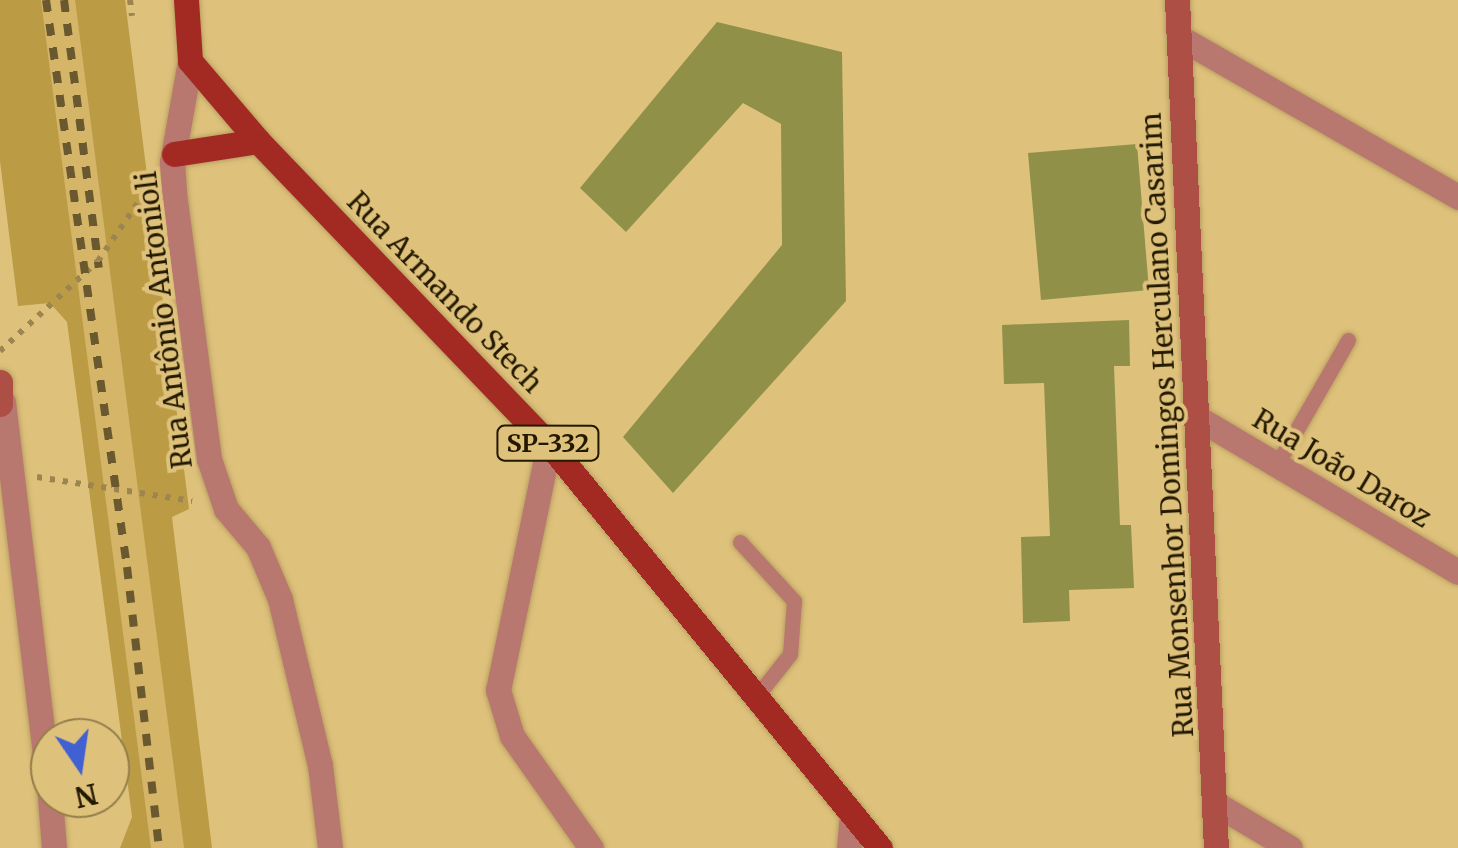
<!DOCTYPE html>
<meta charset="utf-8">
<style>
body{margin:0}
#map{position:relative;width:1458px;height:848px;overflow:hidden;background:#dec17b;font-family:Merriweather,serif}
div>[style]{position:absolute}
.built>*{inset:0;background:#d5b567}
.green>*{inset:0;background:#bc9b45}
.building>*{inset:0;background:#919048}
.path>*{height:6px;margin-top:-3px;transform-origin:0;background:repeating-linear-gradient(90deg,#9c854f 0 5px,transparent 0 13px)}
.roads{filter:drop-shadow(0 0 2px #b99f62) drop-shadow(0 0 2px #b99f62)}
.lane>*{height:15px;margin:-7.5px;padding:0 7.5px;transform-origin:7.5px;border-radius:7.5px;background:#b9786f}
.street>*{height:25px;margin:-12.5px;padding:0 12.5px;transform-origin:12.5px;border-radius:12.5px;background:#b9786f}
.secondary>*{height:25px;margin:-12.5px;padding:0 12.5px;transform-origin:12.5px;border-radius:12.5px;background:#ad4f44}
.primary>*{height:25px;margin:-12.5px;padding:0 12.5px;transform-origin:12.5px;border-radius:12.5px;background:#a32a23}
.rail>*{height:8px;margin-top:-4px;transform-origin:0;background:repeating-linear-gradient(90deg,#6a592f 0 12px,transparent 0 24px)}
span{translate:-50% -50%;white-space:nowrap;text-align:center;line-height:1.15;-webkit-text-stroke:8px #dec17b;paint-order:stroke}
.shield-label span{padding:2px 8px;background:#dec17b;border:2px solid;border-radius:8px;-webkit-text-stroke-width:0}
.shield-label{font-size:25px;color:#231900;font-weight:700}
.street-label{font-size:28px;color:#231900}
.north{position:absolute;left:30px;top:718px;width:100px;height:100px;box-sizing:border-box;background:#dec17b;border:2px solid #937e4a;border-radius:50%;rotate:167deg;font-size:28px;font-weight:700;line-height:40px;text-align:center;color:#231900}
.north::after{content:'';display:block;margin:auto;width:35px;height:45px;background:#4161d3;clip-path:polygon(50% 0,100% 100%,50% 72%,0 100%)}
</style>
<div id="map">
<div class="built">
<i style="clip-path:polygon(41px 0,75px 0,184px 848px,151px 848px)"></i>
</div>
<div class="green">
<i style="clip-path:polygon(0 0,41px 0,151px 848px,120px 848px,132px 817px,67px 322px,50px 303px,18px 306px,0 161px)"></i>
<i style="clip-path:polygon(75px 0,125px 0,189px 509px,172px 517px,212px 848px,184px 848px)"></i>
</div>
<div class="building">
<i style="clip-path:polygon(717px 22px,842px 52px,846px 301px,673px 493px,623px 437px,782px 245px,781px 124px,743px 103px,626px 232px,580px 188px)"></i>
<i style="clip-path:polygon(1137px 144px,1149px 290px,1041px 300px,1028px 153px)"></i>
<i style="clip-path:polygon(1129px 320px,1130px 366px,1114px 366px,1120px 525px,1131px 525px,1134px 588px,1069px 590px,1070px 621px,1023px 623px,1021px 537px,1050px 536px,1044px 383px,1004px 384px,1002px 325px)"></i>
</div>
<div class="path">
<i style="left:130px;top:0;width:16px;rotate:83deg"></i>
<i style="left:0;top:351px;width:133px;rotate:-42.6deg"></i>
<i style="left:98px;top:261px;width:85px;rotate:-55.6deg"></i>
<i style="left:37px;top:477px;width:157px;rotate:8.8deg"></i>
</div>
<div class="roads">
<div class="lane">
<i style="left:1277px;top:464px;width:143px;rotate:-60.2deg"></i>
<i style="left:740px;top:542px;width:80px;rotate:47.5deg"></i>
<i style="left:794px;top:601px;width:53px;rotate:94.3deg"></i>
<i style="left:790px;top:654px;width:55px;rotate:128.3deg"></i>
</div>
<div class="street">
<i style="left:1179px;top:37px;width:322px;rotate:29.8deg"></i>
<i style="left:190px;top:61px;width:103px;rotate:100.1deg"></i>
<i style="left:172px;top:162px;width:31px;rotate:86deg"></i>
<i style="left:174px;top:193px;width:268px;rotate:82.5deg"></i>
<i style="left:209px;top:459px;width:53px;rotate:71.2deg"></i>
<i style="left:226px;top:509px;width:50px;rotate:49.9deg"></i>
<i style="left:258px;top:547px;width:56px;rotate:67.1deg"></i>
<i style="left:280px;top:599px;width:171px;rotate:76.5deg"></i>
<i style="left:320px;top:765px;width:84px;rotate:83.1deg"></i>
<i style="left:3px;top:402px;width:397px;rotate:83.2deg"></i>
<i style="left:1196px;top:417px;width:304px;rotate:30.6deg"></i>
<i style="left:549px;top:444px;width:251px;rotate:101.7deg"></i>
<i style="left:498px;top:690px;width:48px;rotate:73.1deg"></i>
<i style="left:512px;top:736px;width:137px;rotate:54.8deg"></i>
<i style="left:50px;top:798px;width:50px;rotate:85.4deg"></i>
<i style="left:1216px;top:804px;width:86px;rotate:30.7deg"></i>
<i style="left:849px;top:848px;width:35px;rotate:-85deg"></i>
</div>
<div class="secondary">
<i style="left:1177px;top:0;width:849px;rotate:87.37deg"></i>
<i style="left:0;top:382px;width:22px;rotate:90deg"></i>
</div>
<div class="primary">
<i style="left:186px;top:0;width:61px;rotate:86.2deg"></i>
<i style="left:190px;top:61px;width:105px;rotate:49.6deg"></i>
<i style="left:258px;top:141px;width:420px;rotate:46.2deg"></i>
<i style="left:549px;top:444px;width:522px;rotate:50.67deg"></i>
<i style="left:174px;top:154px;width:85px;rotate:-8.8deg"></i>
</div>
</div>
<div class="rail">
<i style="left:46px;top:0;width:573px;rotate:81.87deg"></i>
<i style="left:127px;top:567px;width:283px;rotate:83.5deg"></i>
<i style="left:64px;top:0;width:270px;rotate:82.6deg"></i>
</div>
<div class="shield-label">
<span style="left:548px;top:443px">SP-332</span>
</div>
<div class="street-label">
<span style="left:445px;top:292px;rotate:46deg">Rua Armando Stech</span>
<span style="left:164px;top:320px;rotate:-97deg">Rua Antônio Antonioli</span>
<span style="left:1167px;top:425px;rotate:-93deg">Rua Monsenhor Domingos Herculano Casarim</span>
<span style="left:1342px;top:468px;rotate:31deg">Rua João Daroz</span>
</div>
<div class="north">N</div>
</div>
